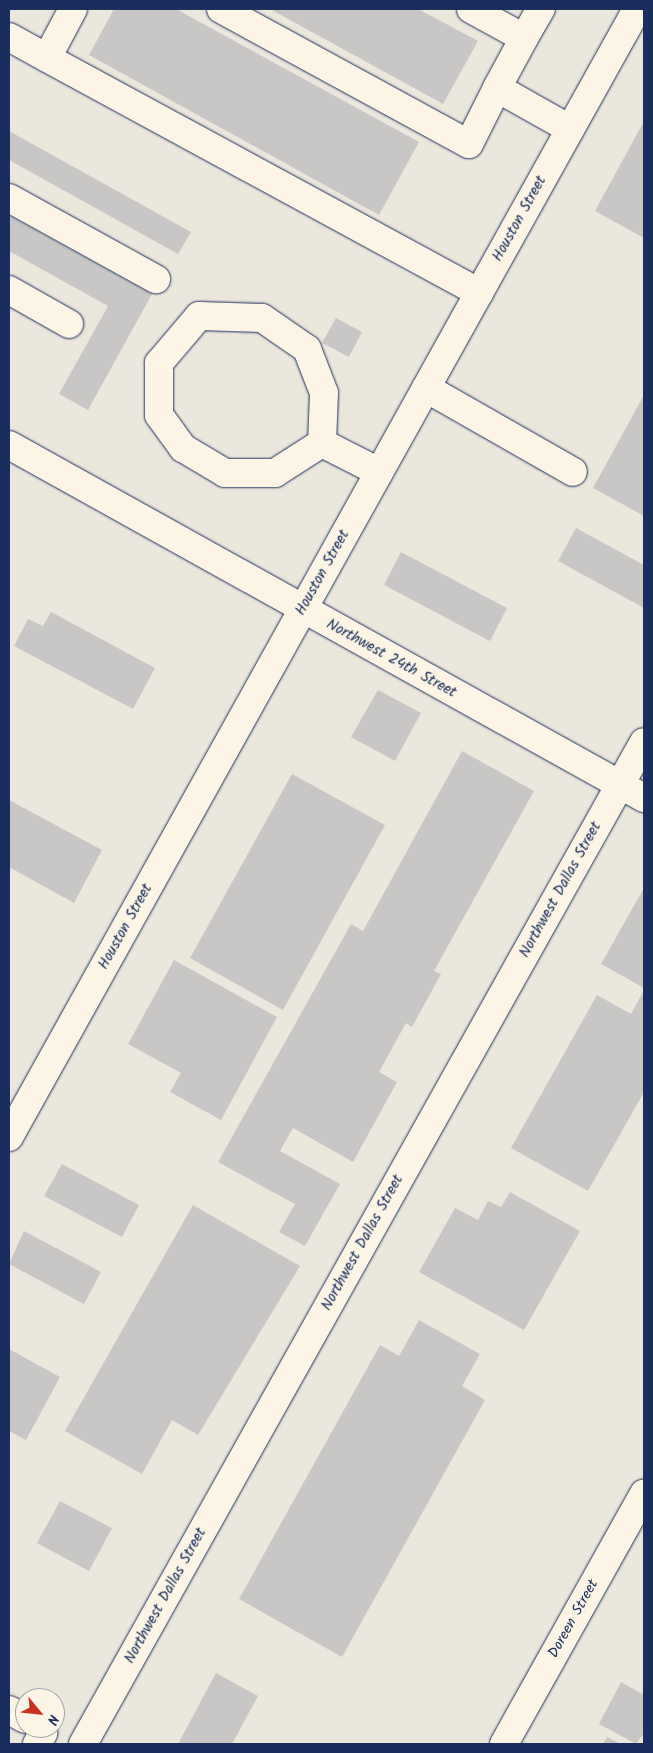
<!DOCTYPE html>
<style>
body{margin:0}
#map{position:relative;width:653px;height:1753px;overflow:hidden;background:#fcf5e5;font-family:Kalam,sans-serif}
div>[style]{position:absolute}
.built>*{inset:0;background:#ece7dc}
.building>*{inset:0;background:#c8c7c6}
.roads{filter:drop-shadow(0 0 1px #1b2f5e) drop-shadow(0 0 1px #1b2f5e)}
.minor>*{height:28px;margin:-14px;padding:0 14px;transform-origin:14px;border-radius:14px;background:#fcf5e5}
span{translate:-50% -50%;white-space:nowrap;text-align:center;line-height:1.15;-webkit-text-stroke:4.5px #fcf5e5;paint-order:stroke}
.street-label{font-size:15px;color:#1b2f5e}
.frame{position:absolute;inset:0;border:10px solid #1b2f5e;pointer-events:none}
.north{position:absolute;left:15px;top:1688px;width:50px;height:50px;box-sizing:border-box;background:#fcf5e5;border:1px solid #a2a6af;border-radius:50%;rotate:118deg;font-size:14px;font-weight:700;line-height:20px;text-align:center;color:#1b2f5e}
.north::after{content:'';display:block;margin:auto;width:18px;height:22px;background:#c8321e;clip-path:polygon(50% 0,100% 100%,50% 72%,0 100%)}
</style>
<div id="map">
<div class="built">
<i style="clip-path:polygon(evenodd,9px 9px,644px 9px,644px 1744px,9px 1744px,9px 9px,25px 1698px,55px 1698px,55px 1728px,25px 1728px,25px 1698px)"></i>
</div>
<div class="building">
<i style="clip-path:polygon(114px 9px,176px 9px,419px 142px,379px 215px,89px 55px)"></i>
<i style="clip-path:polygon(270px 9px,418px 9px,478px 41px,443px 104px)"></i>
<i style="clip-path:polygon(644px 121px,644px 238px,595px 211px)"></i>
<i style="clip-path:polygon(9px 131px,191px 232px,178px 254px,9px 160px)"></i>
<i style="clip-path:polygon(9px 215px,152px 294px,88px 410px,59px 394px,108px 306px,9px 251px)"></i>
<i style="clip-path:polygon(336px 318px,362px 332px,349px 357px,322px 343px)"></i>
<i style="clip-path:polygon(644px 395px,644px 516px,593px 488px)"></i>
<i style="clip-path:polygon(576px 528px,644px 565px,644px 608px,558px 561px)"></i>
<i style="clip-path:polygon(401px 552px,507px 608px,490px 641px,384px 585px)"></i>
<i style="clip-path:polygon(51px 612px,155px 668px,133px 709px,14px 646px,28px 619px,43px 626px)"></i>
<i style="clip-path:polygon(378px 690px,421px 713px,395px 761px,351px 737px)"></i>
<i style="clip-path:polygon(462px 751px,534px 791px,434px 971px,441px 974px,412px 1027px,406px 1023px,379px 1072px,397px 1082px,353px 1162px,293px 1128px,280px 1151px,340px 1184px,305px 1246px,279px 1232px,295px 1204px,218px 1162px,351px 924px,363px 931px)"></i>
<i style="clip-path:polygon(292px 774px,385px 825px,283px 1010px,190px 958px)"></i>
<i style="clip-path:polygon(9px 800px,102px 850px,74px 903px,9px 867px)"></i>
<i style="clip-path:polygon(644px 888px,644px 988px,601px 964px)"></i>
<i style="clip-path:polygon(174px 960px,277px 1017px,221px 1120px,170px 1092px,181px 1073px,128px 1044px)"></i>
<i style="clip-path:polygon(644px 990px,644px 1092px,588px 1191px,511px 1148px,597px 995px,631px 1014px)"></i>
<i style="clip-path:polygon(62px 1164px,139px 1205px,122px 1237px,44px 1196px)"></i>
<i style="clip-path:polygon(510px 1192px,580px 1231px,524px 1330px,419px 1272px,455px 1208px,478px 1220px,488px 1201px,501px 1207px)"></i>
<i style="clip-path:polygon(193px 1205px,300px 1266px,198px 1435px,172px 1420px,142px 1474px,65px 1431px)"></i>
<i style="clip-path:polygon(24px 1231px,101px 1272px,84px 1304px,9px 1264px)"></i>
<i style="clip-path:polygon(419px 1320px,480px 1354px,462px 1386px,485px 1400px,342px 1657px,239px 1599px,380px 1345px,399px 1356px)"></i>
<i style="clip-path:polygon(9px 1349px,60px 1377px,26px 1440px,9px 1431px)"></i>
<i style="clip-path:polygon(60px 1501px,112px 1528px,89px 1571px,37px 1543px)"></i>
<i style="clip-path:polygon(216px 1673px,258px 1696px,232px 1744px,178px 1744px)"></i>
<i style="clip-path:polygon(621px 1682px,644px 1695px,644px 1733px,636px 1744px,599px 1724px)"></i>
<i style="clip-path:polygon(607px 1737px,621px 1744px,603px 1744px)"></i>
</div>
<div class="roads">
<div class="minor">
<i style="left:73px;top:9px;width:55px;rotate:118deg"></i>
<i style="left:47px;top:58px;width:492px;rotate:28.5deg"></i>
<i style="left:221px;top:9px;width:282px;rotate:28.6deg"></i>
<i style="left:469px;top:144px;width:63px;rotate:-63.4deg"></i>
<i style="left:471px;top:9px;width:60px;rotate:28.7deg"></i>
<i style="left:524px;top:38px;width:57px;rotate:118.4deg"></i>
<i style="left:497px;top:88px;width:84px;rotate:29.3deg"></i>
<i style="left:9px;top:37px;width:43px;rotate:28.9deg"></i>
<i style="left:524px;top:38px;width:34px;rotate:-60deg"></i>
<i style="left:9px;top:198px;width:168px;rotate:28.9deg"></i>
<i style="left:9px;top:290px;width:69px;rotate:29.5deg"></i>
<i style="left:426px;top:388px;width:169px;rotate:29.7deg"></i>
<i style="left:322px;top:443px;width:50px;rotate:-87.7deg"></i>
<i style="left:324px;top:393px;width:47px;rotate:-111.1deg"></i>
<i style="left:307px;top:349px;width:55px;rotate:-145.4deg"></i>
<i style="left:262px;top:318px;width:63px;rotate:-178.2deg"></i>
<i style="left:199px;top:316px;width:62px;rotate:130.4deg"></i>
<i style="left:159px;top:363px;width:52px;rotate:90deg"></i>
<i style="left:159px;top:415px;width:41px;rotate:54deg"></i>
<i style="left:183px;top:448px;width:49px;rotate:30.8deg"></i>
<i style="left:225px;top:473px;width:50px"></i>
<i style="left:275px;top:473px;width:56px;rotate:-32.6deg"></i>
<i style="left:322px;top:443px;width:64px;rotate:27deg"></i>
<i style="left:9px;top:445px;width:727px;rotate:29.07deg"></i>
<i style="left:9px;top:1137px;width:1291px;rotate:-60.89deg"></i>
<i style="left:9px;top:1710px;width:18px;rotate:29deg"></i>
<i style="left:37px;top:1744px;width:13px;rotate:-61deg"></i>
<i style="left:43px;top:1733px;width:6px;rotate:-121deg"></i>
<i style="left:83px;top:1744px;width:1148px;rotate:-60.76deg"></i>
<i style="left:504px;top:1744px;width:287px;rotate:-60.8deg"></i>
</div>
</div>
<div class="street-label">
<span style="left:520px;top:219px;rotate:-61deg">Houston Street</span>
<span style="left:323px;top:573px;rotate:-61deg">Houston Street</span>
<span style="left:391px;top:659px;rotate:29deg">Northwest 24th Street</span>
<span style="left:561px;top:890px;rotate:-61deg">Northwest Dallas Street</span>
<span style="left:126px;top:927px;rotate:-61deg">Houston Street</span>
<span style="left:363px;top:1243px;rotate:-61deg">Northwest Dallas Street</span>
<span style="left:166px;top:1596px;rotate:-61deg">Northwest Dallas Street</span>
<span style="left:574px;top:1619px;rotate:-61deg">Doreen Street</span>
</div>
<div class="frame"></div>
<div class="north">N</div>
</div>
